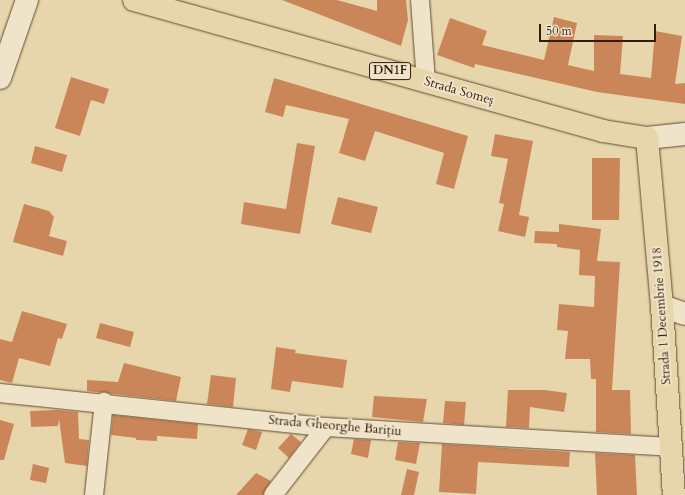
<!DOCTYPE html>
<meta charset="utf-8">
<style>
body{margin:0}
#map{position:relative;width:685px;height:495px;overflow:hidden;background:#e7d6ac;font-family:Cardo,serif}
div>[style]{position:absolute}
.building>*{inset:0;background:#ca8659}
.roads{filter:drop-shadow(0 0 1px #624a34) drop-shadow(0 0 1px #624a34)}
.minor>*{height:18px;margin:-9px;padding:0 9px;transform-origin:9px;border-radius:9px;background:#efe4c9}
.tertiary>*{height:22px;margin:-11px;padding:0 11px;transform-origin:11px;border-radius:11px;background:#efe4c9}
.secondary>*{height:22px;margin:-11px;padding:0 11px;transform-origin:11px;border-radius:11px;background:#efe4c9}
.primary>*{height:22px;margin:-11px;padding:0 11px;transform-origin:11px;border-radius:11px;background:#e7d6ac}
span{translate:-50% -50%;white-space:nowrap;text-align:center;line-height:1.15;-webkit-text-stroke:4px #efe4c9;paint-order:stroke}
.shield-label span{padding:1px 3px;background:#efe4c9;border:1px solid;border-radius:3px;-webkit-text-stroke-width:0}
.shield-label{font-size:12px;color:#351b0c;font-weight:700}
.street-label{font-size:13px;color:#351b0c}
.scale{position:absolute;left:539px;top:24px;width:117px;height:18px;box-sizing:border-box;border:2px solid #351b0c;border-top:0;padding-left:5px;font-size:12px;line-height:14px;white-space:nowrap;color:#351b0c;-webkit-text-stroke:3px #efe4c9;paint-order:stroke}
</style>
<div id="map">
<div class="building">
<i style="clip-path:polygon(282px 0,337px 0,377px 11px,377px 0,406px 0,408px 20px,401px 46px)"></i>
<i style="clip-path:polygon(554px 17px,577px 23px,568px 65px,594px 71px,594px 35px,623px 36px,620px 74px,651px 78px,655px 31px,682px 36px,675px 84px,685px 83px,685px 104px,597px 92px,475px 64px,474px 68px,437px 55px,450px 18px,487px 31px,482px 45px,544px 60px)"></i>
<i style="clip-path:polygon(71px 77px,109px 89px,104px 104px,91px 100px,80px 136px,55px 128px)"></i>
<i style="clip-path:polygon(274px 78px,468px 136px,454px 189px,436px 184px,444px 153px,375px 131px,365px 161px,339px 153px,349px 119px,286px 105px,283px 117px,265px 112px)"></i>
<i style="clip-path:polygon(495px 134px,533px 141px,519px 215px,529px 217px,525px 237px,498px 231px,504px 204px,499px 203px,508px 159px,491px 156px)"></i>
<i style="clip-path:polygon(297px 143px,315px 146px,300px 234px,241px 224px,244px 202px,286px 209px)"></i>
<i style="clip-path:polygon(35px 146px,67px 155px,62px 172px,31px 163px)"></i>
<i style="clip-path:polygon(592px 158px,620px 158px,619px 220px,592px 220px)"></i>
<i style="clip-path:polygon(338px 197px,378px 207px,371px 233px,331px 224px)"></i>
<i style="clip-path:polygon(24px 204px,49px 211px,54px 217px,49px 236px,67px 241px,63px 256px,13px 242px)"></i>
<i style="clip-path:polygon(559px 224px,601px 229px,597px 261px,620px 262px,612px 390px,630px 390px,631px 434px,596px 432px,596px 379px,591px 379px,590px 359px,565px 359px,568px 331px,557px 330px,559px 304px,594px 307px,595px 276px,579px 275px,580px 250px,557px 247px,557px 244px,534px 243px,535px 231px,559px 232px)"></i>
<i style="clip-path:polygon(22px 311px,67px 324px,62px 339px,58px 338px,50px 366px,19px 358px,12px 383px,0 380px,0 339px,12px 342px)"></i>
<i style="clip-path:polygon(100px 323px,134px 332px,130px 347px,96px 338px)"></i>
<i style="clip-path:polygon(276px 347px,296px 350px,295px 353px,347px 360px,343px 388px,292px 381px,290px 392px,271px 389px)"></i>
<i style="clip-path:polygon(124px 363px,181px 377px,176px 401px,87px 391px,87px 380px,118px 382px)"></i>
<i style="clip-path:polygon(211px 375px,236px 378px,233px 407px,207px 404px)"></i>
<i style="clip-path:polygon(508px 390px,545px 390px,567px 393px,564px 412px,530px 407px,529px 428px,506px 427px)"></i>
<i style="clip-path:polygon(374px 396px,427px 399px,423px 422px,372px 417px)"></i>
<i style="clip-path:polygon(445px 401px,466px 402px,464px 425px,443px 423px)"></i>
<i style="clip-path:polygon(57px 410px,78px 412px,79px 439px,89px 440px,87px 466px,65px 463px,59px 419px,58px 426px,31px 427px,30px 411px)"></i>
<i style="clip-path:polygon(113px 415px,198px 424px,197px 439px,157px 436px,157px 441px,136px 440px,136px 438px,111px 435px)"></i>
<i style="clip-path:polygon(0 420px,14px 424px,4px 460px,0 460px)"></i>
<i style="clip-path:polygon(248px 429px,262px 432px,256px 450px,242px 445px)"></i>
<i style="clip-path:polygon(291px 434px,301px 442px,289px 458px,278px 448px)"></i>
<i style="clip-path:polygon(354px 439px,371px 440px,368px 458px,351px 454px)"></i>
<i style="clip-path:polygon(398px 442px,420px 443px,416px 464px,395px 460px)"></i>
<i style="clip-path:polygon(442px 444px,570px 452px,569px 467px,478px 462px,476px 494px,439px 492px)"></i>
<i style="clip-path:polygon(595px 453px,635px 455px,637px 495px,597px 495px)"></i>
<i style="clip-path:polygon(33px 464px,49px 468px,46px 483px,30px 480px)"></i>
<i style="clip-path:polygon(407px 469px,419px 472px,414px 495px,401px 495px)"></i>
<i style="clip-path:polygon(256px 473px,271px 481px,263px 495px,236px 495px)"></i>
</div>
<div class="roads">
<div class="minor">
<i style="left:420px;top:0;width:81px;rotate:85.8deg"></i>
<i style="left:0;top:393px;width:328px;rotate:6deg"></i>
<i style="left:326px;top:427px;width:345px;rotate:3.3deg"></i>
<i style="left:94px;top:495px;width:94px;rotate:-83.9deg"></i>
<i style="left:273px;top:495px;width:86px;rotate:-52.1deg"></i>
</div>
<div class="tertiary">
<i style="left:662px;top:306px;width:24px;rotate:19deg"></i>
</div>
<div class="secondary">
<i style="left:0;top:78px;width:83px;rotate:-70.9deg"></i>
<i style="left:647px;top:138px;width:38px;rotate:-6deg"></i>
</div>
<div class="primary">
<i style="left:134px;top:0;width:487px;rotate:15.6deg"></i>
<i style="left:603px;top:131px;width:45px;rotate:9deg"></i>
<i style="left:647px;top:138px;width:169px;rotate:84.9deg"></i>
<i style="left:662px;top:306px;width:189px;rotate:86.4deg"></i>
</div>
</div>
<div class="shield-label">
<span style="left:390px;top:71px">DN1F</span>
</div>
<div class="street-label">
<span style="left:459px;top:91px;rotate:16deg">Strada Someș</span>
<span style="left:662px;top:316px;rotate:-94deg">Strada 1 Decembrie 1918</span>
<span style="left:335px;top:426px;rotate:5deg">Strada Gheorghe Barițiu</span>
</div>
<div class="scale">50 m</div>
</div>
